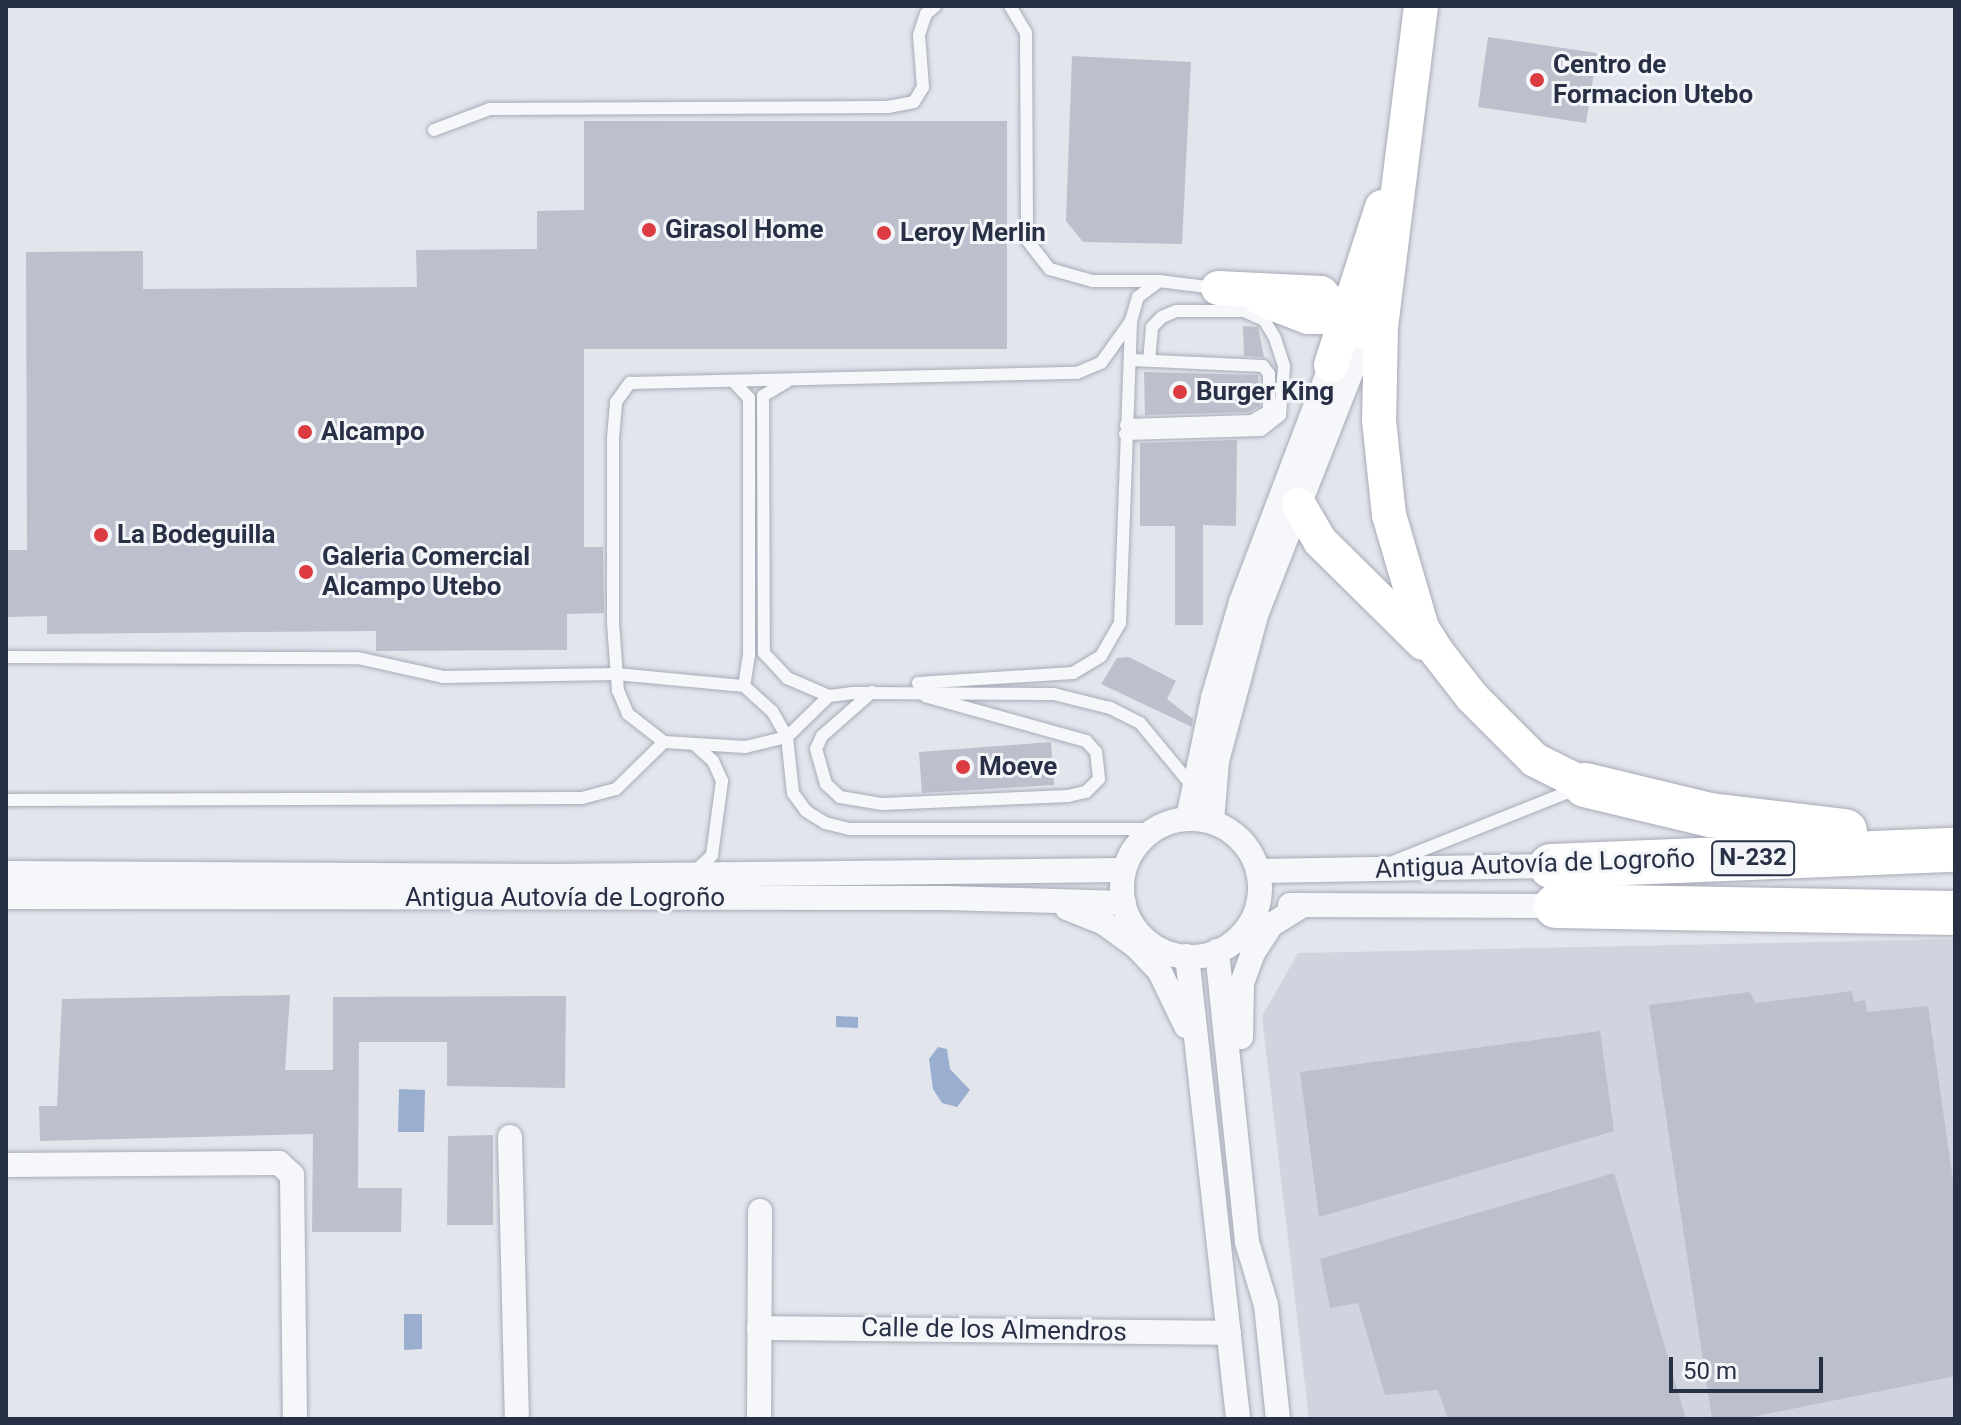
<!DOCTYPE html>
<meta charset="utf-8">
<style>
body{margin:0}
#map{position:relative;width:1961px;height:1425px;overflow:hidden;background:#e3e5ec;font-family:Roboto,sans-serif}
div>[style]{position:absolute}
.built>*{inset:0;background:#d0d4de}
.water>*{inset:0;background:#9aaecf}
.building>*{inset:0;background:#bcc0cd}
.roads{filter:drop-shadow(0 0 2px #a7abb7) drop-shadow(0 0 2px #a7abb7)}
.lane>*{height:12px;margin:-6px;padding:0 6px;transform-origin:6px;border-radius:6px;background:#f6f7fa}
.street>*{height:24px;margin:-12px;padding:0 12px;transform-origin:12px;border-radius:12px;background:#f6f7fa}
.street>.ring{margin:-12px;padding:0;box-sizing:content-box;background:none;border:24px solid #f6f7fa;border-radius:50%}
.secondary>*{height:34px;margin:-17px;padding:0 17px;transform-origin:17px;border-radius:17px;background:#fff}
.highway>*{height:44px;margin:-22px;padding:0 22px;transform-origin:22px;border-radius:22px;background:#fff}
.dots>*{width:22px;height:22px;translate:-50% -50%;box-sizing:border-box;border:4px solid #f3f5f9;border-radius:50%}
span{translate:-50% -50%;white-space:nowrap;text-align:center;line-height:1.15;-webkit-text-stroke:6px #f3f5f9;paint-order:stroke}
.shield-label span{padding:2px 6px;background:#f3f5f9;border:2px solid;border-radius:6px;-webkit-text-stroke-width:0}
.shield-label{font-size:24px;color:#283046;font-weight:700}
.poi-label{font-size:26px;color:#283046;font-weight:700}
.left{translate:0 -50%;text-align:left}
.street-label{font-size:26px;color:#283046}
.frame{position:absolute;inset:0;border:8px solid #283046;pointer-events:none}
.scale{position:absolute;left:1669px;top:1357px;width:154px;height:36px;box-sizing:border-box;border:4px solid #283046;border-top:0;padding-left:10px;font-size:24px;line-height:28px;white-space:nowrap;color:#283046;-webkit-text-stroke:6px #f3f5f9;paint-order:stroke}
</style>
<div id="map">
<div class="built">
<i style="clip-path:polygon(1955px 939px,1955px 1419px,1309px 1419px,1262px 1016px,1298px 953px)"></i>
</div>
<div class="water">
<i style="clip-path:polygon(836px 1016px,858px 1017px,858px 1028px,836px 1027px)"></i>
<i style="clip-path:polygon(938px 1047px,947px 1049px,950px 1069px,970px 1090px,957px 1107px,942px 1103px,933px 1089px,929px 1059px)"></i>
<i style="clip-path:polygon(399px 1089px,425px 1090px,424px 1132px,398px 1132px)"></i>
<i style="clip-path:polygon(404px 1314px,422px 1314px,422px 1349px,404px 1350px)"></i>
</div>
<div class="building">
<i style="clip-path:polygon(1488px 37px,1597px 53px,1586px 123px,1478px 107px)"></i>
<i style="clip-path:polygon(1072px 56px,1191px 62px,1182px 244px,1083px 242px,1066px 221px)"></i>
<i style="clip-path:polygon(584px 121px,1007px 121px,1007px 349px,584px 349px,584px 547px,603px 547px,604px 613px,567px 614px,567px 650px,376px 651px,376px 631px,47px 634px,47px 616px,8px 617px,7px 550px,27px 550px,26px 252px,143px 251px,143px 289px,417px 287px,416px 250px,537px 249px,537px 211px,584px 210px)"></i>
<i style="clip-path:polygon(1243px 326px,1258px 327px,1264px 357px,1244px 356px)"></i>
<i style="clip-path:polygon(1144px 372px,1258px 375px,1260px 406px,1249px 412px,1145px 415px)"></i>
<i style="clip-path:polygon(1237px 440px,1236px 526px,1203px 525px,1203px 625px,1175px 625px,1175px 526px,1140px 526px,1140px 443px)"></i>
<i style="clip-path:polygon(1129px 657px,1176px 681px,1167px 699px,1193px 719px,1192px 727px,1101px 684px,1117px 658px)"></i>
<i style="clip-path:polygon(1051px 742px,1054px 785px,922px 793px,919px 752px)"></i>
<i style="clip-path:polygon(1852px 991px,1854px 1002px,1865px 1000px,1867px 1012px,1928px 1006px,1955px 1194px,1955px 1376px,1742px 1419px,1712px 1419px,1649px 1005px,1750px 992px,1755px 1003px)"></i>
<i style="clip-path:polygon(290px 995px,285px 1070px,333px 1070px,333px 997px,566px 996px,565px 1088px,447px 1086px,447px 1042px,359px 1042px,358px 1188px,402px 1188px,401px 1232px,312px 1232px,313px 1134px,40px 1141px,39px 1106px,57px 1106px,62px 999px)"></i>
<i style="clip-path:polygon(1600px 1031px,1614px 1131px,1319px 1217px,1300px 1072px)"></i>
<i style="clip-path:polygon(493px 1135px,493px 1225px,447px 1225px,448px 1136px)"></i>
<i style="clip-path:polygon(1614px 1173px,1686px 1419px,1448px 1419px,1438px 1390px,1385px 1395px,1358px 1303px,1330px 1308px,1320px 1259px)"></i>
</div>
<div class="roads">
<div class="lane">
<i style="left:1010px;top:6px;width:31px;rotate:59deg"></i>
<i style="left:1026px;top:33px;width:207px;rotate:89.7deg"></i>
<i style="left:1027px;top:240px;width:37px;rotate:52deg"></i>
<i style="left:1050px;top:269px;width:44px;rotate:15.9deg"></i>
<i style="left:1092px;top:281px;width:67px"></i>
<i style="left:434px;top:130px;width:60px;rotate:-20.6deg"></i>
<i style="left:490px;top:109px;width:398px;rotate:-0.3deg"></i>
<i style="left:888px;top:107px;width:26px;rotate:-11deg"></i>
<i style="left:914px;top:102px;width:17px;rotate:-59deg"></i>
<i style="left:923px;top:87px;width:52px;rotate:-94.4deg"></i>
<i style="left:919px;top:35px;width:22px;rotate:-72deg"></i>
<i style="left:926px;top:14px;width:12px;rotate:-42deg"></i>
<i style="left:734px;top:382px;width:22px;rotate:47deg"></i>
<i style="left:749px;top:398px;width:257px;rotate:90deg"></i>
<i style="left:749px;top:655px;width:31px;rotate:99deg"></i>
<i style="left:786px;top:382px;width:27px;rotate:149deg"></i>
<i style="left:763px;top:396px;width:257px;rotate:89.8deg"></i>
<i style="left:764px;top:653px;width:34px;rotate:47deg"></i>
<i style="left:787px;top:678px;width:46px;rotate:23.2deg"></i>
<i style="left:1126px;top:425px;width:126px;rotate:-1.8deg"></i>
<i style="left:1252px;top:421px;width:20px;rotate:-30deg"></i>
<i style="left:1269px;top:411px;width:37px;rotate:-90deg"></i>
<i style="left:1269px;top:374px;width:10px;rotate:-127deg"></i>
<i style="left:1263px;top:366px;width:131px;rotate:-177.4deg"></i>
<i style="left:1125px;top:434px;width:136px;rotate:-1.7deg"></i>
<i style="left:1261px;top:430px;width:24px;rotate:-38deg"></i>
<i style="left:1280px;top:415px;width:49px;rotate:-85.3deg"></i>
<i style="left:1284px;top:366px;width:29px;rotate:-108deg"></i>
<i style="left:1275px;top:338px;width:21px;rotate:-121deg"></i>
<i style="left:1264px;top:320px;width:22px;rotate:-156deg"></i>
<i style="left:1244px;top:311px;width:68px;rotate:180deg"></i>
<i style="left:1176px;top:311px;width:15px;rotate:157deg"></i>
<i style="left:1162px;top:317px;width:14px;rotate:135deg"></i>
<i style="left:1152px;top:327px;width:33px;rotate:95deg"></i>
<i style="left:6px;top:657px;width:352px;rotate:0.2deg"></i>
<i style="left:358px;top:658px;width:87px;rotate:12.6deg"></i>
<i style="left:443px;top:677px;width:173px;rotate:-1deg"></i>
<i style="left:616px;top:674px;width:129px;rotate:5.4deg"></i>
<i style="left:744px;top:686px;width:38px;rotate:42deg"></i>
<i style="left:772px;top:711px;width:30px;rotate:60deg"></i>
<i style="left:787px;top:737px;width:56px;rotate:83.9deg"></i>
<i style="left:793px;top:793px;width:22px;rotate:54deg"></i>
<i style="left:806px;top:811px;width:22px;rotate:32deg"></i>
<i style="left:825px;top:823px;width:25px;rotate:14deg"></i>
<i style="left:849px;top:829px;width:306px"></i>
<i style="left:918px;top:683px;width:155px;rotate:-3.7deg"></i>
<i style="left:1073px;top:673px;width:33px;rotate:-31deg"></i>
<i style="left:1101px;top:656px;width:38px;rotate:-60deg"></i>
<i style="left:1120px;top:623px;width:302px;rotate:-87.9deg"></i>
<i style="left:872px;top:692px;width:67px;rotate:138.7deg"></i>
<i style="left:822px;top:736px;width:14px;rotate:115deg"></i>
<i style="left:816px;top:749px;width:36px;rotate:74deg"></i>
<i style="left:826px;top:784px;width:19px;rotate:43deg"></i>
<i style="left:840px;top:797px;width:43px;rotate:9.5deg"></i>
<i style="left:882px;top:804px;width:186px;rotate:-2.5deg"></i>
<i style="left:1068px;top:796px;width:18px;rotate:-13deg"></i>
<i style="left:1086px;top:792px;width:18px;rotate:-45deg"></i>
<i style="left:1099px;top:779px;width:27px;rotate:-96deg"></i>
<i style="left:1096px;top:752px;width:15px;rotate:-132deg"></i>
<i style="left:1086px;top:741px;width:167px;rotate:-164.4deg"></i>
<i style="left:1193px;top:787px;width:83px;rotate:-129.6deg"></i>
<i style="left:1140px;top:723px;width:34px;rotate:-153deg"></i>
<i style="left:1110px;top:708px;width:58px;rotate:-166deg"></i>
<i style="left:1054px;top:694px;width:201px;rotate:-179.7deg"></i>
<i style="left:853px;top:693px;width:24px;rotate:173deg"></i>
<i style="left:829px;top:696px;width:59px;rotate:135.7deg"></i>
<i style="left:787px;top:737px;width:43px;rotate:166.6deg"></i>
<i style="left:745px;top:747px;width:81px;rotate:-176.5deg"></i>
<i style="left:664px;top:742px;width:46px;rotate:-142.1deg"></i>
<i style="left:628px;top:714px;width:25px;rotate:-113deg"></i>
<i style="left:618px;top:691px;width:68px;rotate:-94.2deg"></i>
<i style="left:613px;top:623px;width:185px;rotate:-90deg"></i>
<i style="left:613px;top:438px;width:36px;rotate:-85deg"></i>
<i style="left:616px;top:402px;width:24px;rotate:-54deg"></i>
<i style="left:630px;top:383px;width:447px;rotate:-1.3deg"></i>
<i style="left:1077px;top:373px;width:26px;rotate:-23deg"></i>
<i style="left:1101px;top:363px;width:52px;rotate:-54.5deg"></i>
<i style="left:1131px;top:321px;width:25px;rotate:-74deg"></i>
<i style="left:1138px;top:297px;width:26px;rotate:-37deg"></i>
<i style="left:1159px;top:281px;width:56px;rotate:7.1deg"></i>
<i style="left:6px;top:800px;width:576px;rotate:-0.2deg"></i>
<i style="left:582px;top:798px;width:35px;rotate:-15deg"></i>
<i style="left:616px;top:789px;width:67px;rotate:-44.4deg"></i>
<i style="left:1395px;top:861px;width:197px;rotate:-21.7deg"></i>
<i style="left:693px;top:873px;width:26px;rotate:-43deg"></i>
<i style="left:712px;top:855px;width:75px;rotate:-82.3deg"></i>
<i style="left:722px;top:781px;width:22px;rotate:-114deg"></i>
<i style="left:713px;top:761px;width:25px;rotate:-138deg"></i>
</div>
<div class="street">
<i style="left:1188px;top:818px;width:123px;rotate:-78.2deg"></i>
<i style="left:1213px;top:698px;width:100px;rotate:-73.7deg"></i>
<i style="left:1241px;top:602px;width:254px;rotate:-69.2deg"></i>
<i class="ring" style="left:1122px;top:819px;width:114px;height:114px"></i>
<i style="left:1212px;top:821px;width:60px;rotate:-85.2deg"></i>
<i style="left:1217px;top:761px;width:151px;rotate:-75deg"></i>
<i style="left:1256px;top:615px;width:318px;rotate:-68.6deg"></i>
<i style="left:1259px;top:871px;width:292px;rotate:-1deg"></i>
<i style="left:6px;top:873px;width:547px;rotate:0.31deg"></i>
<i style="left:553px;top:876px;width:570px;rotate:-0.6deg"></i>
<i style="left:6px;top:897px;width:941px;rotate:0.06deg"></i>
<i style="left:947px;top:898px;width:177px;rotate:1.6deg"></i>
<i style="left:1290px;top:905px;width:266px;rotate:0.2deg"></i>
<i style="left:1067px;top:908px;width:40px;rotate:22deg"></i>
<i style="left:1104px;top:923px;width:39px;rotate:36deg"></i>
<i style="left:1136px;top:946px;width:35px;rotate:47deg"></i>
<i style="left:1160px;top:972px;width:60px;rotate:64.3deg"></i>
<i style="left:1217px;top:951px;width:293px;rotate:84.1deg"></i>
<i style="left:1247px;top:1242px;width:66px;rotate:73.2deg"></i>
<i style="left:1266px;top:1305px;width:115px;rotate:84deg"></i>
<i style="left:1187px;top:956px;width:466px;rotate:83.7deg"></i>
<i style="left:1241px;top:1037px;width:54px;rotate:-88.9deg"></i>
<i style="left:1242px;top:983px;width:32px;rotate:-70deg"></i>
<i style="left:1253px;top:953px;width:33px;rotate:-57deg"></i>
<i style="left:1271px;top:925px;width:38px;rotate:-32deg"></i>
<i style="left:510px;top:1137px;width:282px;rotate:88.6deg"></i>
<i style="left:6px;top:1165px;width:273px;rotate:-0.4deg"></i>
<i style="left:279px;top:1163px;width:18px;rotate:43deg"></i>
<i style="left:292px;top:1175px;width:244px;rotate:89.3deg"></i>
<i style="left:759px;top:1328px;width:470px;rotate:0.6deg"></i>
<i style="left:759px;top:1419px;width:208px;rotate:-89.7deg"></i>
</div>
<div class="secondary">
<i style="left:1421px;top:6px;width:323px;rotate:97.1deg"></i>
<i style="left:1381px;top:327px;width:93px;rotate:91.2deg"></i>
<i style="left:1379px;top:420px;width:96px;rotate:84deg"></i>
<i style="left:1389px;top:515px;width:118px;rotate:73.7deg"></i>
<i style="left:1422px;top:628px;width:28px;rotate:58deg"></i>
<i style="left:1437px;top:652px;width:57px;rotate:52.1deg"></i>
<i style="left:1472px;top:697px;width:89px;rotate:45deg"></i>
<i style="left:1535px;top:760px;width:56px;rotate:26.6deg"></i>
<i style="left:1218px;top:288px;width:103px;rotate:2.8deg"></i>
<i style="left:1321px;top:293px;width:52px;rotate:47.4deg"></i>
<i style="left:1261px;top:299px;width:50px;rotate:21deg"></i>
<i style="left:1308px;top:317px;width:39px"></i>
<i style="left:1347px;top:317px;width:14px;rotate:-39deg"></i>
<i style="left:1331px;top:365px;width:166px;rotate:-72.1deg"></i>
<i style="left:1299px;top:505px;width:42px;rotate:59.7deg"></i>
<i style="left:1320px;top:541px;width:145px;rotate:44.7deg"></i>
</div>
<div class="highway">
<i style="left:1585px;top:785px;width:129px;rotate:13.5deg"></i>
<i style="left:1710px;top:815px;width:136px;rotate:6.8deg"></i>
<i style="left:1551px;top:866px;width:404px;rotate:-2.3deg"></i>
<i style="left:1556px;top:906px;width:399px;rotate:1deg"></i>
</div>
</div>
<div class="dots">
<i style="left:1537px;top:80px;background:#dc3c41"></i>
<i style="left:649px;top:230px;background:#dc3c41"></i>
<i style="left:884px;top:233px;background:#dc3c41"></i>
<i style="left:1180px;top:392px;background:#dc3c41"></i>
<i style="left:305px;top:432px;background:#dc3c41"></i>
<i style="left:101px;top:535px;background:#dc3c41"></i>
<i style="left:306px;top:572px;background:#dc3c41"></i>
<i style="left:963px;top:767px;background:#dc3c41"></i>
</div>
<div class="shield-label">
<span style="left:1753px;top:858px">N-232</span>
</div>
<div class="poi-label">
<span class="left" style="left:1553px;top:80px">Centro de<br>Formacion Utebo</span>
<span class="left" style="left:665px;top:230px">Girasol Home</span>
<span class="left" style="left:900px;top:233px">Leroy Merlin</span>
<span class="left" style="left:1196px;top:392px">Burger King</span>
<span class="left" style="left:321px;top:432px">Alcampo</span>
<span class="left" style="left:117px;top:535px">La Bodeguilla</span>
<span class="left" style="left:322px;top:572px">Galeria Comercial<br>Alcampo Utebo</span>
<span class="left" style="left:979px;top:767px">Moeve</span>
</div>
<div class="street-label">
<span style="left:1535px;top:864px;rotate:-2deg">Antigua Autovía de Logroño</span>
<span style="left:565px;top:898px">Antigua Autovía de Logroño</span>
<span style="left:994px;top:1330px;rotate:1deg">Calle de los Almendros</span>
</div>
<div class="frame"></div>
<div class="scale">50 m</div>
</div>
